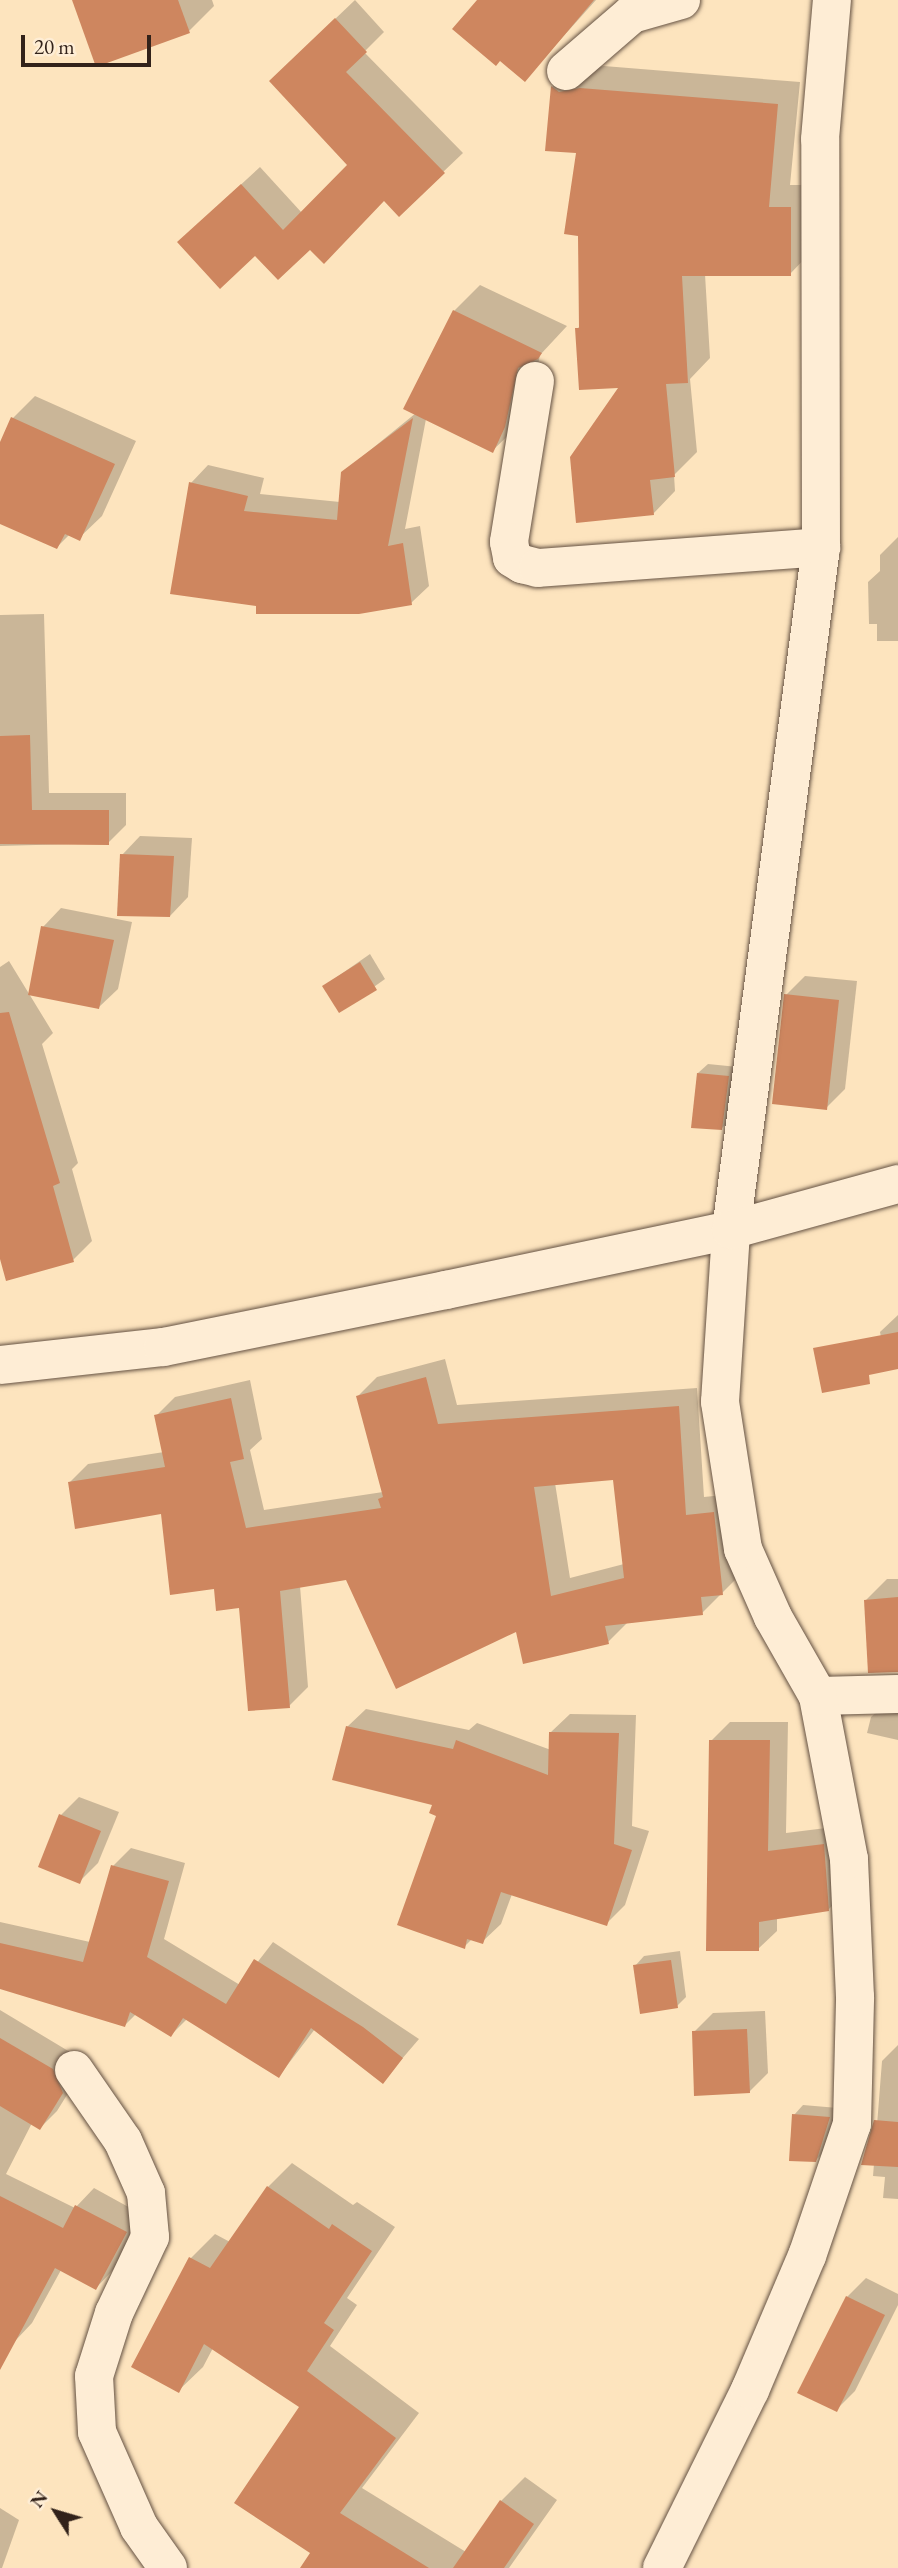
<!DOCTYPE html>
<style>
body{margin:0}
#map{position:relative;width:898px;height:2568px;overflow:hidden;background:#fde4be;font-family:"EB Garamond",serif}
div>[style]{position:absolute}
.shadow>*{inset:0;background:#0003}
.building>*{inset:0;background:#ce865f}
.roads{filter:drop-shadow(0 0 2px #655243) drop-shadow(0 0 2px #655243)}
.minor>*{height:38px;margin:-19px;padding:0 19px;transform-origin:19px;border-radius:19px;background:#feedd5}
.tertiary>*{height:38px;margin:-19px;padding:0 19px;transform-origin:19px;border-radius:19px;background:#feedd5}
span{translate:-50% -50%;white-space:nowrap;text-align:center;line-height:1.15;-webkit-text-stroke:7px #feedd5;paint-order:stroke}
.north{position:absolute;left:21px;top:2477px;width:70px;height:70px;-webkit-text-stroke:5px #feedd5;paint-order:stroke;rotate:307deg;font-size:19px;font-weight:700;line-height:28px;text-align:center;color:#32221a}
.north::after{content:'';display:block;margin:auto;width:24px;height:32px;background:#32221a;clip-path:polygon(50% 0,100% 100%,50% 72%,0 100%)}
.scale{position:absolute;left:21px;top:35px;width:130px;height:32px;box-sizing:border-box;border:4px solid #32221a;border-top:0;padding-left:9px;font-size:21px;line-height:24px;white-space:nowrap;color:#32221a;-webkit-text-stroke:5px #feedd5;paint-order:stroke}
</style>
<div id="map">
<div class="shadow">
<i style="clip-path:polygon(74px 0,212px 0,214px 6px,189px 31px)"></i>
<i style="clip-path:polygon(355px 0,384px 32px,364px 52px,463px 153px,399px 214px,385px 199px,310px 248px,255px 254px,198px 224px,260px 167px,302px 213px,349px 165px,290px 62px)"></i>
<i style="clip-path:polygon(479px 0,596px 0,525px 79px,501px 59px)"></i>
<i style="clip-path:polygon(574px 65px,583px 70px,604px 66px,800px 82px,790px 185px,813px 185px,812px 251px,790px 274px,705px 274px,710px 358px,690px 379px,697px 452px,674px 475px,675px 491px,653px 514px,621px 386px,577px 329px,581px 325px,578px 151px,552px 87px)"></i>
<i style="clip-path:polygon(480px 285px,567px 326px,540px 355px,531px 399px,519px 425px,492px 451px,426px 419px,405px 529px,420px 526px,429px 586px,411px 603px,258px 604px,191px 483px,208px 465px,264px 478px,260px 494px,340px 502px,342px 473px,416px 413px,454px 311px)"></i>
<i style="clip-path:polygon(35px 396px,136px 441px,102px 516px,79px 538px,70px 534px,57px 547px,0 522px,0 446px,13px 418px)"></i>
<i style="clip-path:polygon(898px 537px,898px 641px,877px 641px,877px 624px,869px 624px,868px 582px,880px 571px,880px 555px)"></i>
<i style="clip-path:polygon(44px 614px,49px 793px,126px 793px,126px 825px,108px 843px,0 846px,0 615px)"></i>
<i style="clip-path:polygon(140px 836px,192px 838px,188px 897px,170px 916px,122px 855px)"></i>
<i style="clip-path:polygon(61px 908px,132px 922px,118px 989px,99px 1007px,43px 927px)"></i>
<i style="clip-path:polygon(370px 954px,385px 979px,340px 1011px,324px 986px)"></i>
<i style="clip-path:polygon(9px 961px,53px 1033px,42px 1044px,78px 1163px,72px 1169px,92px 1241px,73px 1260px,7px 1278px,0 1252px,0 967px)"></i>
<i style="clip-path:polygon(805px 976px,857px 981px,845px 1089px,826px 1108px,786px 995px)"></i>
<i style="clip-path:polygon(708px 1064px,738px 1067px,731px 1119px,721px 1129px,698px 1073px)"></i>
<i style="clip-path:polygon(898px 1315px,898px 1362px,886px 1364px,880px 1332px)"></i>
<i style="clip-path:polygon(evenodd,445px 1359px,457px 1405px,697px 1388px,704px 1497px,733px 1494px,741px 1574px,702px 1613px,627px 1623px,608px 1642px,517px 1630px,347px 1578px,300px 1586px,308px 1687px,289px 1706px,241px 1606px,215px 1587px,162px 1512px,69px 1483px,88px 1464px,164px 1452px,156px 1416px,175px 1397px,250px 1380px,262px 1439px,250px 1450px,264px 1510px,383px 1492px,358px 1396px,377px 1377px,445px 1359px,615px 1478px,624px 1564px,570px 1578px,555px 1483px,615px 1478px)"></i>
<i style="clip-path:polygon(887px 1579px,898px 1579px,898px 1671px,866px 1600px)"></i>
<i style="clip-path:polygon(898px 1706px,898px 1740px,867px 1733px,871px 1717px,881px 1708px)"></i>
<i style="clip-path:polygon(366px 1709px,469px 1730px,477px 1723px,551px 1750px,551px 1732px,570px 1714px,636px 1715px,632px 1826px,649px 1831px,625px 1905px,606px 1924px,512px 1894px,501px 1924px,482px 1942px,472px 1939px,464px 1947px,435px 1804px,347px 1727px)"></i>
<i style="clip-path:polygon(730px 1722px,788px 1722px,786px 1833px,842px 1826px,847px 1890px,829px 1909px,777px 1917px,777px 1931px,758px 1949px,711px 1741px)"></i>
<i style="clip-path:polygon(79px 1797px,119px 1812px,98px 1863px,79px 1882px,61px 1815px)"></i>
<i style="clip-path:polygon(131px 1848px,185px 1863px,164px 1939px,240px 1985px,273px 1942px,419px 2039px,383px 2081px,315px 2029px,279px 2076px,188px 2018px,171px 2035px,136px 2014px,125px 2025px,0 1988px,0 1922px,90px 1942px,113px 1866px)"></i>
<i style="clip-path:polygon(680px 1951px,686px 1997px,677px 2006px,635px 1966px,644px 1956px)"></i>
<i style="clip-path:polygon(0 2010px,70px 2052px,80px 2074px,57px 2111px,40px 2128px,32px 2123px,6px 2174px,75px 2208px,94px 2188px,143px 2215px,113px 2270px,96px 2288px,61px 2270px,32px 2323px,15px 2341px,0 2333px)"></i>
<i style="clip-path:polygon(765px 2011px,768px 2073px,749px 2092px,694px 2032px,713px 2013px)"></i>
<i style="clip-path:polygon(898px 2045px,898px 2199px,883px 2198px,885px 2177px,873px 2176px,882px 2061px)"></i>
<i style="clip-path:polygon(803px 2105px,838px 2108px,825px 2151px,815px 2161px,794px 2115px)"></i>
<i style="clip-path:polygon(292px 2163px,353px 2205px,357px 2202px,395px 2227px,347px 2298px,357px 2305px,330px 2346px,419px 2413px,362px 2488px,466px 2552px,501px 2501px,525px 2477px,557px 2500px,509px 2568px,302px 2568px,312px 2553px,302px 2407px,213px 2348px,203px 2367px,178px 2391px,133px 2366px,191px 2258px,215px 2234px,230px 2242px,268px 2187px)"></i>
<i style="clip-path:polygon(866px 2278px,898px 2294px,898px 2305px,855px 2391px,836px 2410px,847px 2297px)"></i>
<i style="clip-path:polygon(0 2508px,19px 2520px,2px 2568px,0 2568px)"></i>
</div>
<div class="building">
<i style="clip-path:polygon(72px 0,178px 0,190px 33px,96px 67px)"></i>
<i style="clip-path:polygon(477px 0,594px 0,525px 82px,500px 61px,496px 66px,452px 29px)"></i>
<i style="clip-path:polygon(335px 18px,367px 52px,346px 72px,445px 173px,399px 217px,384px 201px,324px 264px,310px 250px,278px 280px,255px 256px,220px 289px,177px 242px,241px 184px,283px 230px,347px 165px,269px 81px)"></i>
<i style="clip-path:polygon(551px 86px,559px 92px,580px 88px,778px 104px,769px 207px,791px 207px,791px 276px,682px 276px,688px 383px,666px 384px,675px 477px,650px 480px,654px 515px,576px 523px,570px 457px,618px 388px,579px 390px,575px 328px,579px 328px,578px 236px,564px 234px,576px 153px,545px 151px)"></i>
<i style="clip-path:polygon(453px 310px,542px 353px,538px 359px,518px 368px,505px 427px,493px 453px,403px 409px)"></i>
<i style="clip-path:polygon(11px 417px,115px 464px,80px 541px,65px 534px,57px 549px,0 524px,0 442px)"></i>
<i style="clip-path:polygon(413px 418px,388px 546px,403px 543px,412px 605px,359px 614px,256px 614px,256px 606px,170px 594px,189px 482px,248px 496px,244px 511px,337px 520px,341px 472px)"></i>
<i style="clip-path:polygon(30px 735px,32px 810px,109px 810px,109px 845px,0 844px,0 736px)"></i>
<i style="clip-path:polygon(120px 854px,174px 856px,170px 917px,117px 916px)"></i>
<i style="clip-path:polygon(41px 926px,114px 940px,99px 1009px,28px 995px)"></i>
<i style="clip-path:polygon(360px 962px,377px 990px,339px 1013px,322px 986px)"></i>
<i style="clip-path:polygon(784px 994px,839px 1000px,827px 1110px,772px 1104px)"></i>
<i style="clip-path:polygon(9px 1012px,60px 1183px,53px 1186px,74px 1262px,6px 1281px,0 1259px,0 1013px)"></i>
<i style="clip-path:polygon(697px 1073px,729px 1076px,722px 1130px,691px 1128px)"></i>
<i style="clip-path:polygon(898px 1332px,898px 1369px,869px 1375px,870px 1384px,822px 1393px,813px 1348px)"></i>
<i style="clip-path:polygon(evenodd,426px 1377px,438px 1424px,679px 1406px,686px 1515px,714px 1512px,723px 1595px,701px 1597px,703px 1615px,605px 1626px,609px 1644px,523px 1664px,516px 1632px,396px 1689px,346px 1580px,280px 1591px,290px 1708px,248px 1711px,239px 1608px,216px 1611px,214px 1589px,170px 1595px,161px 1514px,75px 1529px,68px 1482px,165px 1467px,154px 1415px,231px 1398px,244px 1459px,230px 1462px,246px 1528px,381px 1508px,378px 1499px,383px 1497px,356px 1396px,426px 1377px,613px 1480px,624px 1578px,551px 1596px,534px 1487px,613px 1480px)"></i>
<i style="clip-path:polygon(898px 1597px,898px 1672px,868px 1673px,864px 1600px)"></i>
<i style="clip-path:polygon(346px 1726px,453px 1749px,456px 1740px,548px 1775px,549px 1732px,619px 1733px,614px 1844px,632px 1850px,607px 1926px,501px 1892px,483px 1944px,467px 1939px,465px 1949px,397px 1925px,436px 1816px,429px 1813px,432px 1805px,332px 1780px)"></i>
<i style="clip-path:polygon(709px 1740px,770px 1740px,768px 1851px,824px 1844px,829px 1911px,759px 1922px,759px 1951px,706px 1951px)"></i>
<i style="clip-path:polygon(59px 1814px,101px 1831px,80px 1884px,38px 1867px)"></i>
<i style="clip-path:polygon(111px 1865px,169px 1881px,147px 1957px,226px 2004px,254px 1959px,363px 2027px,403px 2058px,383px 2084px,311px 2028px,279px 2078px,183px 2018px,171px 2037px,130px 2012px,125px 2027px,0 1989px,0 1943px,83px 1962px)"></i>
<i style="clip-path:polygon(671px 1960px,678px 2008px,640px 2014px,633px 1965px)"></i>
<i style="clip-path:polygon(747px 2029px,750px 2093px,694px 2096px,692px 2031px)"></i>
<i style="clip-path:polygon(0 2038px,53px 2069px,63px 2093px,40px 2130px,0 2106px)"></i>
<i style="clip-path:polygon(792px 2114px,830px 2117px,816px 2162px,789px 2161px)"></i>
<i style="clip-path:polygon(874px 2120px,898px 2122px,898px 2167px,861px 2165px)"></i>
<i style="clip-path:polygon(267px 2186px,329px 2229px,332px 2224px,372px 2251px,324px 2323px,334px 2330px,307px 2371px,396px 2438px,340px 2513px,429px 2568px,300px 2568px,310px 2553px,234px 2503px,299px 2407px,204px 2344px,179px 2393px,131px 2367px,189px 2257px,210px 2268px)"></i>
<i style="clip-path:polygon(0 2196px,63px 2228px,75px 2205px,127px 2232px,96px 2290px,55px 2268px,0 2370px)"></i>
<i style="clip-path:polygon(846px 2296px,885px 2315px,837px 2412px,797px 2393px)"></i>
<i style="clip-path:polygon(500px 2500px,534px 2524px,504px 2568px,453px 2568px)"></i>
</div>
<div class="roads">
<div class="minor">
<i style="left:566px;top:71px;width:87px;rotate:-40.8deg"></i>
<i style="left:632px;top:14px;width:51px;rotate:-15.9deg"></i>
<i style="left:535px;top:381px;width:163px;rotate:99.2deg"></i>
<i style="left:509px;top:542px;width:16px;rotate:79deg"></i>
<i style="left:512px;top:558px;width:12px;rotate:31deg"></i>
<i style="left:522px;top:564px;width:16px;rotate:14deg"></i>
<i style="left:538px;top:568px;width:284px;rotate:-4.2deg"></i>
<i style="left:818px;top:1696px;width:80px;rotate:-1.4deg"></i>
<i style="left:74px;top:2070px;width:86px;rotate:55.4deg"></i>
<i style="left:123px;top:2141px;width:57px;rotate:66.1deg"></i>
<i style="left:146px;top:2193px;width:44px;rotate:84.8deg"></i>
<i style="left:150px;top:2237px;width:84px;rotate:115.3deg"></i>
<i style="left:114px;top:2313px;width:66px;rotate:107.6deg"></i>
<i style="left:94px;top:2376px;width:56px;rotate:86.9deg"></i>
<i style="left:97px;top:2432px;width:104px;rotate:66.1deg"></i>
<i style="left:139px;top:2527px;width:50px;rotate:54.7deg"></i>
<i style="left:662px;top:2568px;width:199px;rotate:-63.7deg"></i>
<i style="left:750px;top:2390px;width:146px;rotate:-67deg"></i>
<i style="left:807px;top:2256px;width:139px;rotate:-71.2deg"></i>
<i style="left:852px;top:2124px;width:127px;rotate:-88.6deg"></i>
<i style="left:855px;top:1997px;width:138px;rotate:-92.5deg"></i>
<i style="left:849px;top:1859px;width:166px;rotate:-100.8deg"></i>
<i style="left:818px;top:1696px;width:91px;rotate:-119.7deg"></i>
<i style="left:773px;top:1617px;width:74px;rotate:-113.8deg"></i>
<i style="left:743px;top:1549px;width:149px;rotate:-98.9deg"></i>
<i style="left:720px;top:1402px;width:172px;rotate:-86.3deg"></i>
<i style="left:731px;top:1230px;width:689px;rotate:-82.49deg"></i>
<i style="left:821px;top:547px;width:408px;rotate:-90.1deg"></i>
<i style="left:820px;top:139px;width:140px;rotate:-85.1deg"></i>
</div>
<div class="tertiary">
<i style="left:0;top:1365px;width:164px;rotate:-6.3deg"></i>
<i style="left:163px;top:1347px;width:289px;rotate:-11.4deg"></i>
<i style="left:446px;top:1290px;width:291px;rotate:-11.9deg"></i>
<i style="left:731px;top:1230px;width:173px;rotate:-15.4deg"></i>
</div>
</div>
<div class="north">N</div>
<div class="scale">20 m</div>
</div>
